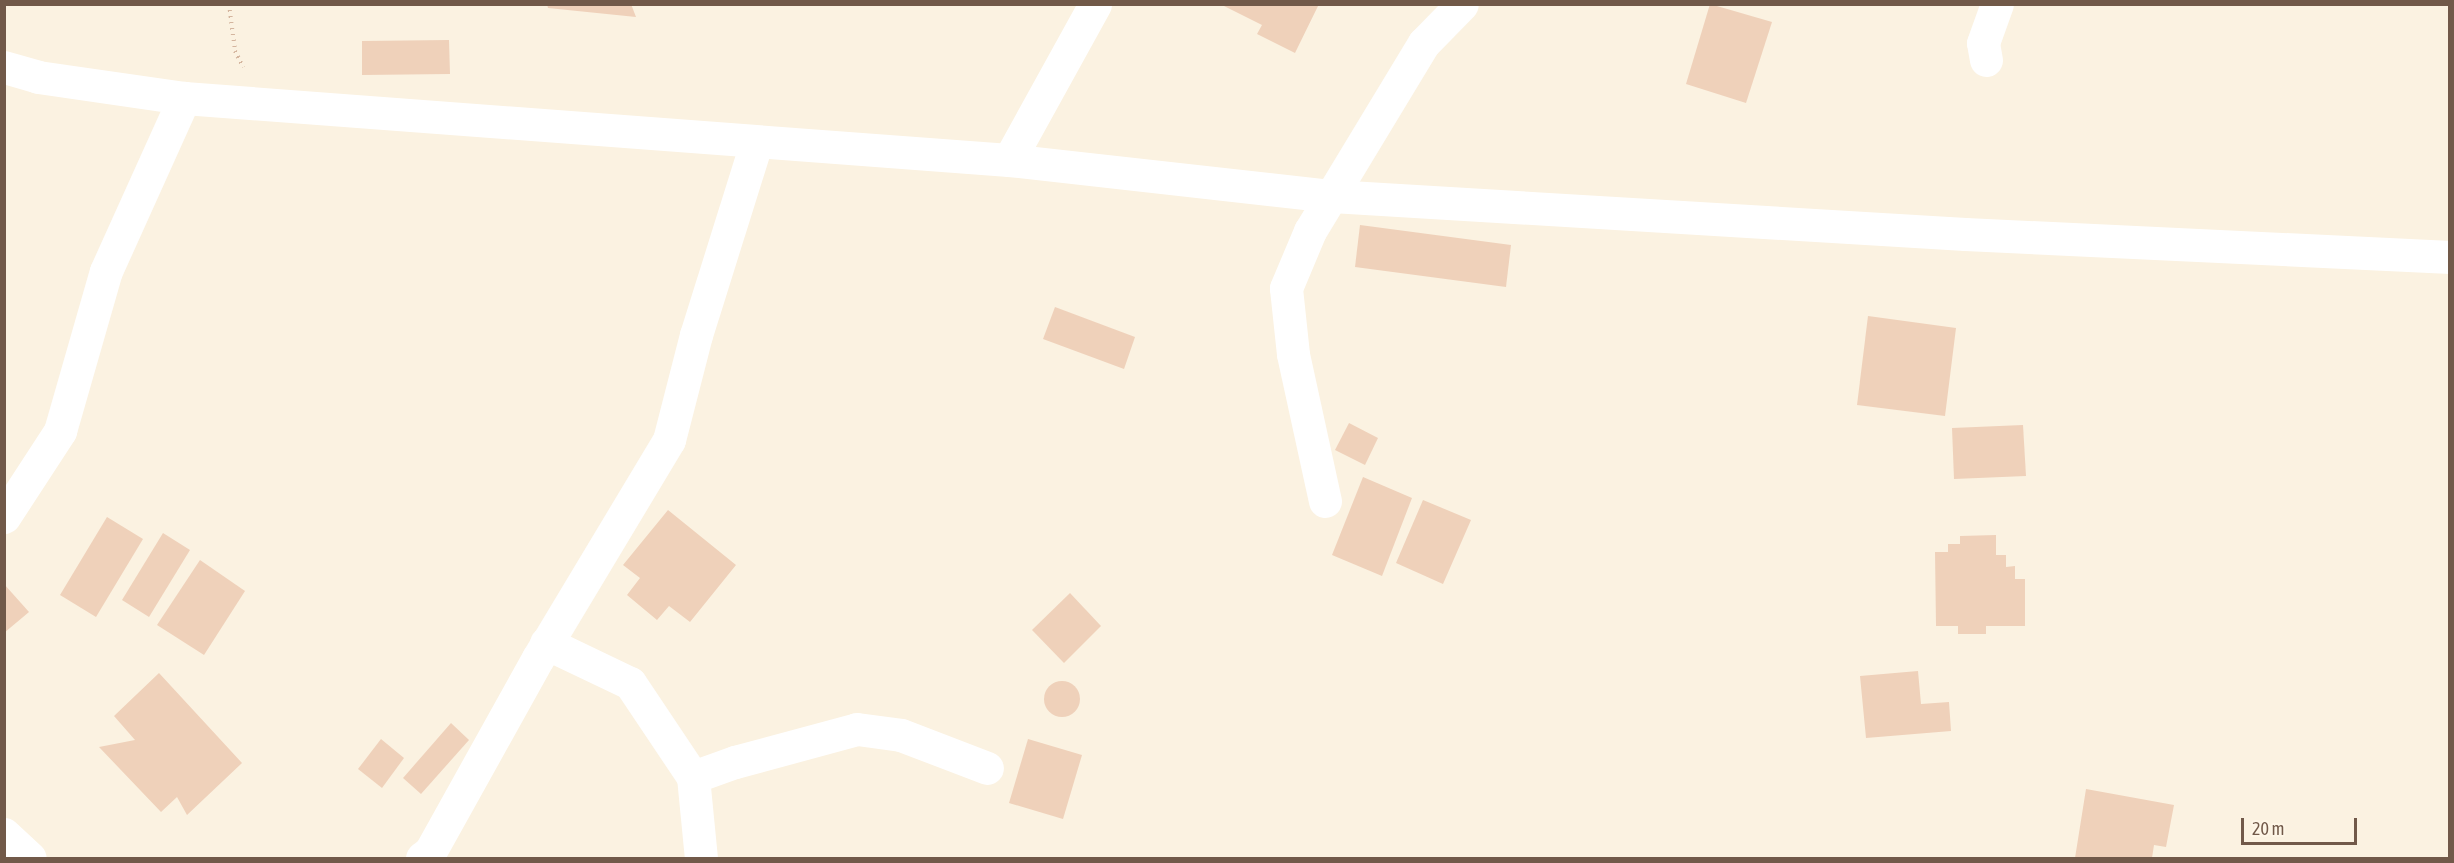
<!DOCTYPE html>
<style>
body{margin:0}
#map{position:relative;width:2454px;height:863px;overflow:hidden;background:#fbf2e1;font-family:"Asap Condensed",sans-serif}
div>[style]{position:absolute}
.building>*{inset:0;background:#efd1ba}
.round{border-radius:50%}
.path>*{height:4px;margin-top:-2px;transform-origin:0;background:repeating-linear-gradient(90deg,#d4b59e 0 1.5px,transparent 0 6px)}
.minor>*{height:33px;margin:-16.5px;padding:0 16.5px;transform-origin:16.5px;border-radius:16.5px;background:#fff}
span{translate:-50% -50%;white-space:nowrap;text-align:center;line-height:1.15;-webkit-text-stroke:6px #fef6e7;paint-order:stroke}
.frame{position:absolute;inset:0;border:6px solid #715949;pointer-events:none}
.scale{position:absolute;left:2241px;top:818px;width:116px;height:27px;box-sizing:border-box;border:3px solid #715949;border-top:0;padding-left:8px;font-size:18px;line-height:21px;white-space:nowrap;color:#715949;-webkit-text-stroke:4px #fef6e7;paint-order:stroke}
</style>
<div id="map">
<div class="building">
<i style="clip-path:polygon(547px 4px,631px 4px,636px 17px,548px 8px)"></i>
<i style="clip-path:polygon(1220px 4px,1319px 4px,1295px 53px,1257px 34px,1262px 25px)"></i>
<i style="clip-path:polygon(1710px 4px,1772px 22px,1746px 103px,1686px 84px)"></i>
<i style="clip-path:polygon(449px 40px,450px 74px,362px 75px,362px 41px)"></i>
<i style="clip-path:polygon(1360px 225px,1511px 245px,1506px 287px,1355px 267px)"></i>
<i style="clip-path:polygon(1055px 307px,1135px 337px,1124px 369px,1043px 339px)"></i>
<i style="clip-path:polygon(1868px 316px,1956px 328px,1945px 416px,1857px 405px)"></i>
<i style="clip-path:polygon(1349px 423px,1378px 438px,1365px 465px,1335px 450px)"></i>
<i style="clip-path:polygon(2023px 425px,2026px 476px,1954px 479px,1952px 428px)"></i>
<i style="clip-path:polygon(1363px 477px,1412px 498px,1382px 576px,1332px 555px)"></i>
<i style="clip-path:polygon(1423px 500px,1471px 520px,1443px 584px,1396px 563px)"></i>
<i style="clip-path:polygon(668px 510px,736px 565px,690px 622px,669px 606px,657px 620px,627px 595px,640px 578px,623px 565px)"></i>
<i style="clip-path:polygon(107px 517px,143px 539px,96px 617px,60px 595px)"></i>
<i style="clip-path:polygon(163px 533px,190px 550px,149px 617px,122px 600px)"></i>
<i style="clip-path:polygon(1996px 535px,1996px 555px,2006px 555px,2006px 567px,2015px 566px,2015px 579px,2025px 579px,2025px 626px,1986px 626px,1986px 634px,1958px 634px,1958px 626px,1936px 626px,1935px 552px,1948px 552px,1948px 544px,1960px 544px,1960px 536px)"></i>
<i style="clip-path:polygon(200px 560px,245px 591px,204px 655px,157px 625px)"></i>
<i style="clip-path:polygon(4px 584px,29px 612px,4px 633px)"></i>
<i style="clip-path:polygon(1070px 593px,1101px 626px,1064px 663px,1032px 630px)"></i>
<i style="clip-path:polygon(1918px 671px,1921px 704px,1949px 702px,1951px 731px,1866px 738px,1860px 676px)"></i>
<i style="clip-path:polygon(159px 673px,242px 763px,187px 815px,177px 797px,161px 812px,99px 747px,135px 740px,114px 716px)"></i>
<i class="round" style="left:1044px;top:681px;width:36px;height:36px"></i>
<i style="clip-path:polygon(451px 723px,469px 740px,421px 794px,403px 778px)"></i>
<i style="clip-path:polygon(381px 739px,404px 758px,382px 788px,358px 769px)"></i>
<i style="clip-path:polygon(1028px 739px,1082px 755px,1063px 819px,1009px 803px)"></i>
<i style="clip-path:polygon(2086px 789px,2174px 805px,2166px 847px,2154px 845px,2152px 858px,2075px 858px)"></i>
</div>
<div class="path">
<i style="left:229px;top:4px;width:47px;rotate:82.7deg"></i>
<i style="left:235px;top:51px;width:18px;rotate:63deg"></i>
</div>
<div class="minor">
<i style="left:1986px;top:60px;width:17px;rotate:-100deg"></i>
<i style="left:1983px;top:43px;width:41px;rotate:-70.3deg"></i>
<i style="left:4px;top:67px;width:35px;rotate:16deg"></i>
<i style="left:38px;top:77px;width:148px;rotate:8.2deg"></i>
<i style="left:184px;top:98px;width:827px;rotate:4.3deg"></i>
<i style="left:1009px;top:160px;width:325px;rotate:6.4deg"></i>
<i style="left:1332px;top:196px;width:634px;rotate:3.44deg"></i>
<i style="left:1965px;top:234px;width:486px;rotate:2.7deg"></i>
<i style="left:1009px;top:160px;width:178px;rotate:-61.1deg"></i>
<i style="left:1325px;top:501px;width:150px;rotate:-102.3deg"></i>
<i style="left:1293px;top:354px;width:66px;rotate:-96.1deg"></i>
<i style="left:1286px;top:288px;width:62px;rotate:-67.2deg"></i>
<i style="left:1310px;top:231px;width:220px;rotate:-58.8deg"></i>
<i style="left:1424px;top:43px;width:54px;rotate:-45.7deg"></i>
<i style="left:4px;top:517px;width:103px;rotate:-56.9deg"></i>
<i style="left:60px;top:431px;width:166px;rotate:-74deg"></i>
<i style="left:106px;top:271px;width:190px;rotate:-65.7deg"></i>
<i style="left:546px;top:643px;width:93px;rotate:25.5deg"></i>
<i style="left:630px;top:683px;width:113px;rotate:56.2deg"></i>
<i style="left:693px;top:777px;width:81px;rotate:84.4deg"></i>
<i style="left:693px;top:777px;width:45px;rotate:-19.7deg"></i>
<i style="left:735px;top:762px;width:126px;rotate:-15.1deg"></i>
<i style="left:857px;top:729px;width:44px;rotate:7.8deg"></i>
<i style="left:901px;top:735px;width:92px;rotate:21deg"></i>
<i style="left:4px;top:834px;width:35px;rotate:43deg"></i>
<i style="left:422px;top:858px;width:10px;rotate:-37deg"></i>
<i style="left:430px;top:852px;width:222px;rotate:-60.9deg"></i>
<i style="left:538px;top:658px;width:254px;rotate:-59deg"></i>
<i style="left:669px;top:440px;width:108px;rotate:-75.6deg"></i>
<i style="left:696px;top:335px;width:201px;rotate:-72.6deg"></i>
</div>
<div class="frame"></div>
<div class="scale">20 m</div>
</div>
